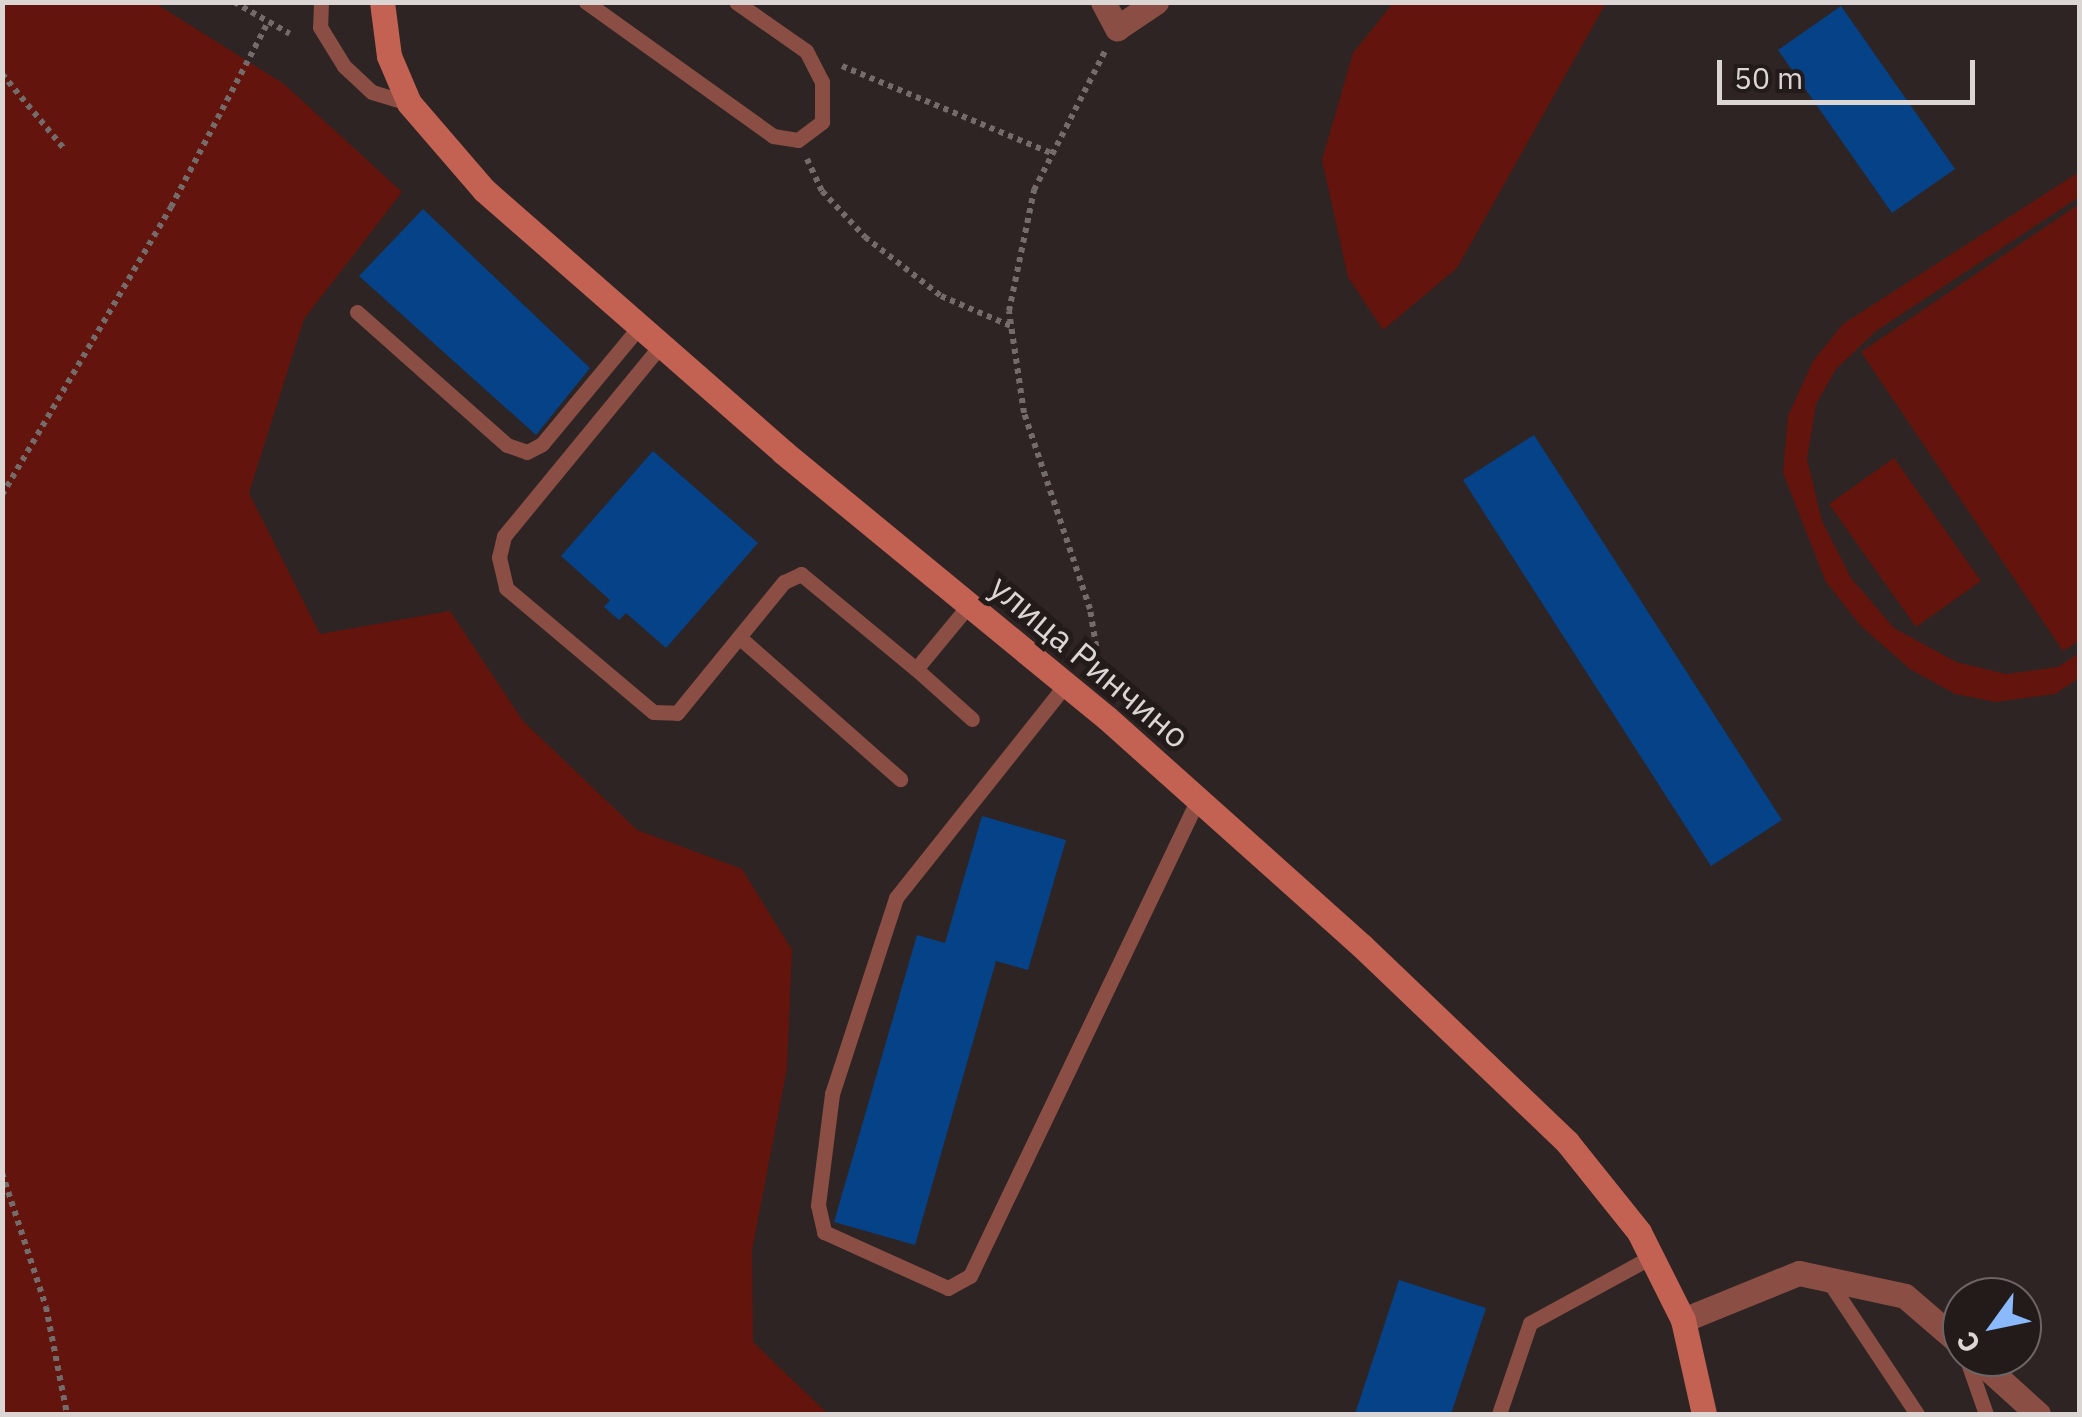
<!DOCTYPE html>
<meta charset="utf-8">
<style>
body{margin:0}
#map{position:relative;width:2082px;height:1417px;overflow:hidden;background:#2d2423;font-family:"IBM Plex Sans",sans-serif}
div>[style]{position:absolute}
.green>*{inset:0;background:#63150d}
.building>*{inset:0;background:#064287}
.path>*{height:6px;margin-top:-3px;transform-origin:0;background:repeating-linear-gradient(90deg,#746c6b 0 5px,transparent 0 10px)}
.lane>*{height:15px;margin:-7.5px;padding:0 7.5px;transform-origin:7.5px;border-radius:7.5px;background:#8b4e44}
.street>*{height:25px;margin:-12.5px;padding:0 12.5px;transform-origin:12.5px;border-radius:12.5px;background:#8b4e44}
.secondary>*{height:25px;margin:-12.5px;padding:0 12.5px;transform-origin:12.5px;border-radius:12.5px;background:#c36152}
span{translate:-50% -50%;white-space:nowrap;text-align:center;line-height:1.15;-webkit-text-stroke:10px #231b1a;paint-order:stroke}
.street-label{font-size:35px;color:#dbd5d4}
.frame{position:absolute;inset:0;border:5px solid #dbd5d4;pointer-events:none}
.north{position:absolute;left:1942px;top:1277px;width:100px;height:100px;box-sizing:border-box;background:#231b1a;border:2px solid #6d6564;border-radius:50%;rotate:237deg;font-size:28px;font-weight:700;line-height:40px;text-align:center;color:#dbd5d4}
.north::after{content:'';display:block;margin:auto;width:35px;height:45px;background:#8abafc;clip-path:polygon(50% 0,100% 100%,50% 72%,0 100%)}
.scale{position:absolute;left:1717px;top:60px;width:258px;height:45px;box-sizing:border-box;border:5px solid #dbd5d4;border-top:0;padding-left:12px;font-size:30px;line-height:35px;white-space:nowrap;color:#dbd5d4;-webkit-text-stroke:8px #231b1a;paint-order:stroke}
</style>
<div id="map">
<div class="green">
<i style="clip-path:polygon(3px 2px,155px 3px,284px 84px,402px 192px,304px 319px,249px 493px,320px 634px,450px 611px,523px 721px,637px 830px,742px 869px,792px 950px,787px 1068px,752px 1250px,753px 1342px,828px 1414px,3px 1414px)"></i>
<i style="clip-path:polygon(1394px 2px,1606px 3px,1457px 268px,1383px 330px,1348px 277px,1322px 160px,1353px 53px)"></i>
<i style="clip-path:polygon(2079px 172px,2079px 197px,1876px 331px,1836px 369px,1816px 404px,1807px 459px,1822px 521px,1851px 578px,1894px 628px,1956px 662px,2006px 674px,2058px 667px,2079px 653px,2079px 678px,2055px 694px,1996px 702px,1955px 694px,1910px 669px,1861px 626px,1826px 582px,1783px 473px,1788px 416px,1813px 361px,1843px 324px)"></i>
<i style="clip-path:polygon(2079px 204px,2080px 640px,2063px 651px,1861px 352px)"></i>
<i style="clip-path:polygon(1894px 458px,1981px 581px,1916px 627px,1829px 504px)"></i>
</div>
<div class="building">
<i style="clip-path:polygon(1841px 6px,1955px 169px,1892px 213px,1778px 50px)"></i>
<i style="clip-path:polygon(423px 209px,590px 368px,536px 435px,359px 276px)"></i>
<i style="clip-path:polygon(1534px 435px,1782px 820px,1711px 866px,1463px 480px)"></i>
<i style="clip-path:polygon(653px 451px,758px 543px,666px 648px,626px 613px,619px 620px,604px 607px,610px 600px,561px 556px)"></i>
<i style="clip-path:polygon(982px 816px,1066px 840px,1028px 970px,996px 961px,915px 1245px,834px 1222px,917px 935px,945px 943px)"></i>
<i style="clip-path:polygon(1399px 1280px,1486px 1308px,1451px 1414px,1355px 1414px)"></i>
</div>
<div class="path">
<i style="left:234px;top:2px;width:64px;rotate:29.7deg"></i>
<i style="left:842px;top:66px;width:229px;rotate:22.6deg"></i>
<i style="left:2px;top:74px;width:99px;rotate:50.3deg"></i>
<i style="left:807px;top:159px;width:35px;rotate:65deg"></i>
<i style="left:822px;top:191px;width:63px;rotate:46.9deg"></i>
<i style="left:865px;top:237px;width:96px;rotate:37.8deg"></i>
<i style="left:941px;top:296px;width:76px;rotate:23.2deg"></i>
<i style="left:2px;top:495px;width:334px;rotate:-59.6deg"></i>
<i style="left:171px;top:207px;width:207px;rotate:-62.3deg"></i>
<i style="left:1101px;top:676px;width:68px;rotate:-99.3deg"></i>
<i style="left:1090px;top:609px;width:207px;rotate:-108.6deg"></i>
<i style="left:1024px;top:413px;width:103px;rotate:-98.4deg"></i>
<i style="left:1009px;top:311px;width:124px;rotate:-78.3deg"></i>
<i style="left:1034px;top:190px;width:156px;rotate:-62.9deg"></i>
<i style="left:2px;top:1173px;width:141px;rotate:71.8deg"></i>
<i style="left:46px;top:1307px;width:109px;rotate:78.9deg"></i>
</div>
<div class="lane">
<i style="left:321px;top:2px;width:25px;rotate:92deg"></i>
<i style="left:320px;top:27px;width:46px;rotate:58.4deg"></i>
<i style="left:344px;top:66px;width:38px;rotate:43deg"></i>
<i style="left:372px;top:92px;width:39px;rotate:17deg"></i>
<i style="left:586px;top:2px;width:230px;rotate:35.6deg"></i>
<i style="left:773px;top:136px;width:25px;rotate:9deg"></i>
<i style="left:798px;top:140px;width:30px;rotate:-37deg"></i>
<i style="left:822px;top:122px;width:40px;rotate:-90deg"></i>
<i style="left:822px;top:82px;width:35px;rotate:-117deg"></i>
<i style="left:806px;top:51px;width:85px;rotate:-145deg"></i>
<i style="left:357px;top:312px;width:200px;rotate:41.6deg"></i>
<i style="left:507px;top:445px;width:21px;rotate:19deg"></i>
<i style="left:527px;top:452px;width:17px;rotate:-28deg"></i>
<i style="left:542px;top:444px;width:152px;rotate:-50.3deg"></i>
<i style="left:661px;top:345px;width:247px;rotate:129.4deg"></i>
<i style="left:504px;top:536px;width:22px;rotate:103deg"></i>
<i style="left:499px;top:557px;width:32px;rotate:77deg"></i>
<i style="left:506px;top:588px;width:192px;rotate:40.1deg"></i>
<i style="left:653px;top:712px;width:24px;rotate:2deg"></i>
<i style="left:677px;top:713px;width:169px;rotate:-50.8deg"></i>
<i style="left:784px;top:582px;width:19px;rotate:-25deg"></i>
<i style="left:801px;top:574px;width:149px;rotate:39.6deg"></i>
<i style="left:916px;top:669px;width:83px;rotate:-50.4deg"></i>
<i style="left:739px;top:637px;width:215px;rotate:41.4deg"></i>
<i style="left:916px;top:669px;width:75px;rotate:41.8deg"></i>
<i style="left:1066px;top:684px;width:273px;rotate:128.5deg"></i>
<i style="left:896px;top:898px;width:206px;rotate:108.1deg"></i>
<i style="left:832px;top:1094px;width:112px;rotate:97.2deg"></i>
<i style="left:818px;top:1205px;width:28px;rotate:77deg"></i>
<i style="left:824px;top:1232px;width:136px;rotate:24.3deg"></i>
<i style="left:948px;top:1288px;width:25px;rotate:-29deg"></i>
<i style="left:970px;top:1276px;width:529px;rotate:-64.45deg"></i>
<i style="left:1828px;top:1280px;width:161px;rotate:56.4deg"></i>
<i style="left:1966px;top:1357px;width:60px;rotate:70.7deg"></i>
<i style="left:1499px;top:1414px;width:96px;rotate:-71.2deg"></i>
<i style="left:1530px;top:1323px;width:138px;rotate:-28.6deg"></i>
</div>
<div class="street">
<i style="left:1103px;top:2px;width:30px;rotate:62deg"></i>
<i style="left:1117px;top:28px;width:47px;rotate:-33.7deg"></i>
<i style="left:1683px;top:1320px;width:125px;rotate:-22.1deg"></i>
<i style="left:1799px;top:1273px;width:108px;rotate:12.2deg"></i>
<i style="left:1905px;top:1296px;width:75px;rotate:40.7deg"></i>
<i style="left:1975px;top:1357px;width:85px;rotate:42.1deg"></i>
</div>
<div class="secondary">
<i style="left:382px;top:2px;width:54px;rotate:82.6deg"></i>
<i style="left:389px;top:56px;width:51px;rotate:66.9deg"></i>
<i style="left:409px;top:103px;width:115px;rotate:49.2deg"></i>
<i style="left:484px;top:190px;width:398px;rotate:41.2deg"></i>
<i style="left:783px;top:452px;width:419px;rotate:39.4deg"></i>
<i style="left:1107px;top:718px;width:342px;rotate:41.8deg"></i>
<i style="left:1362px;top:946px;width:284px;rotate:43.7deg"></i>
<i style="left:1567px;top:1142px;width:115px;rotate:51.3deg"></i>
<i style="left:1639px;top:1232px;width:98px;rotate:63.4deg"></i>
<i style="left:1683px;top:1320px;width:96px;rotate:77.4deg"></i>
</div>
<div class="street-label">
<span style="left:1090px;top:661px;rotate:40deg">улица Ринчино</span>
</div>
<div class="frame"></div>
<div class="north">С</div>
<div class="scale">50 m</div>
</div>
